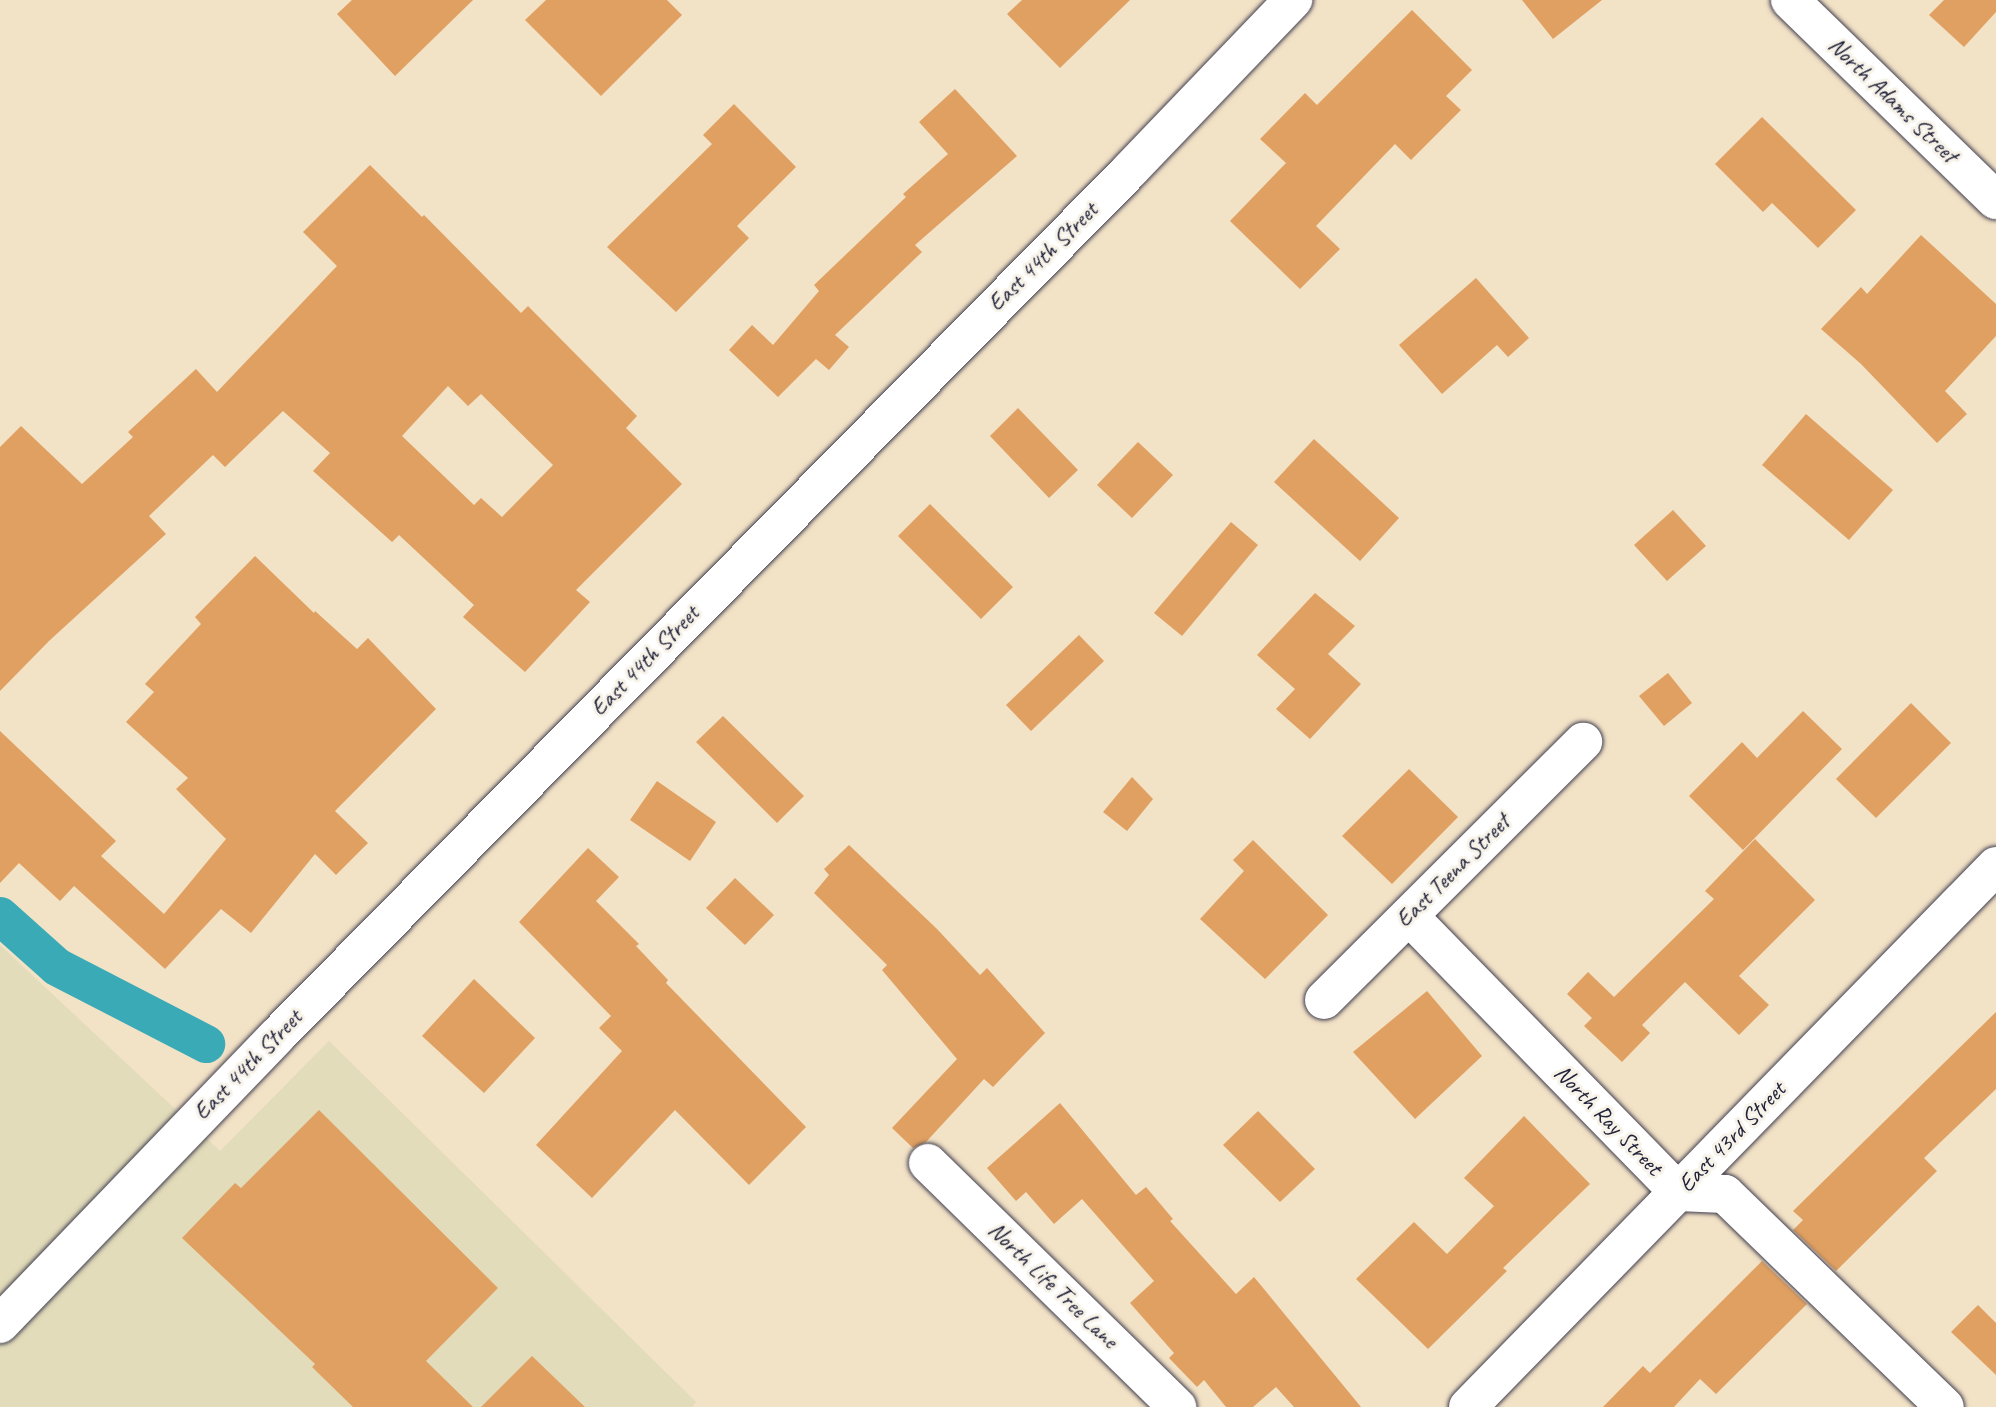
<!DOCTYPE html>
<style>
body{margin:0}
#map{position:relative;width:1996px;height:1407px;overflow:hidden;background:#f2e2c6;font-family:Caveat,sans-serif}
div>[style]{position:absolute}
.built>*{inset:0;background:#e2dcba}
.canal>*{height:38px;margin:-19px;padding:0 19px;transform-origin:19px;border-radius:19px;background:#3aaab7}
.building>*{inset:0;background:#e0a062}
.roads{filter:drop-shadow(0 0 2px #413f50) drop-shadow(0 0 2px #413f50)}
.minor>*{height:38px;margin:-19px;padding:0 19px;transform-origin:19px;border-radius:19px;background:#fff}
.tertiary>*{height:38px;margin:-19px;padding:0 19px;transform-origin:19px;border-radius:19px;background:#fff}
span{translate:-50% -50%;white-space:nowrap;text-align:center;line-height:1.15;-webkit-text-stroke:6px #f7f3e8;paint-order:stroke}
.street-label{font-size:24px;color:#22223b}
</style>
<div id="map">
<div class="built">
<i style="clip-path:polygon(0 945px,220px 1151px,329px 1041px,696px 1402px,692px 1407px,0 1407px)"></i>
</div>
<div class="canal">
<i style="left:0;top:916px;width:76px;rotate:41.8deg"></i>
<i style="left:57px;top:967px;width:168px;rotate:27.3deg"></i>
</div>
<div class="building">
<i style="clip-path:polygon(352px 0,473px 0,395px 76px,337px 14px)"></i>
<i style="clip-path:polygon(546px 0,667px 0,682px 15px,601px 96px,525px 20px)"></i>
<i style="clip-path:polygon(1022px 0,1130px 0,1060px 68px,1007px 14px)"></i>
<i style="clip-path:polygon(1522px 0,1602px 0,1553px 39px)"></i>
<i style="clip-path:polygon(1944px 0,1996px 0,1996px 12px,1964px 47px,1929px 15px)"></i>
<i style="clip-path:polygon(1412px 10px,1472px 70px,1446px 96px,1461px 110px,1411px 160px,1395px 144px,1316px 226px,1340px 249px,1300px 289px,1230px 221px,1286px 163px,1260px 139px,1305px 93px,1317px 105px)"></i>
<i style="clip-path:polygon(955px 89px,1017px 156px,915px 245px,922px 252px,835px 335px,849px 347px,829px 370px,816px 359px,778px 397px,729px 350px,752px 325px,773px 345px,819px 291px,814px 285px,906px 197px,903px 194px,948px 154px,919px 122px)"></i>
<i style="clip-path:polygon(734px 104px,796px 167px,737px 226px,749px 238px,676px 312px,607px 247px,712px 144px,703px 135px)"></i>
<i style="clip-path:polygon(1762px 117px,1856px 210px,1818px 248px,1772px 203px,1763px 212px,1715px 164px)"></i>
<i style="clip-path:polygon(evenodd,370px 165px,422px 217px,424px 215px,521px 313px,528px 306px,637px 416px,626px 428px,682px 484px,576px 590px,590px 602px,525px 672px,463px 617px,474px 605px,399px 535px,392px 542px,313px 471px,330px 453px,283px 411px,225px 467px,213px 455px,149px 516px,166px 534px,49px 641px,0 691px,0 447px,21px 426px,82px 484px,133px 437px,128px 432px,196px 369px,217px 392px,337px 266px,303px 232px,370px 165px,448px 386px,468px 406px,481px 394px,553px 465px,502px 517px,481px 498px,474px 505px,402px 436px,448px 386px)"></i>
<i style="clip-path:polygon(1921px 235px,1996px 304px,1996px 336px,1945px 391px,1967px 414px,1937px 443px,1861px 364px,1821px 329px,1861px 287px,1867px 294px)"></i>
<i style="clip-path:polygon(1476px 278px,1529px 338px,1508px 357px,1497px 345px,1442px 394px,1399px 345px)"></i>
<i style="clip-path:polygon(1018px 408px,1078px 470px,1049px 498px,990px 436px)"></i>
<i style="clip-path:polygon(1806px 414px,1893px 490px,1849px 540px,1762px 465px)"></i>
<i style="clip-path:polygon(1314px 439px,1399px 518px,1360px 561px,1274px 482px)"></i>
<i style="clip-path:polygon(1138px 442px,1173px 475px,1132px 518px,1097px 485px)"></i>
<i style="clip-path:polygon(930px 504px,1013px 587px,981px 619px,898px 536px)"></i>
<i style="clip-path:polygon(1673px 510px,1706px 546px,1667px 581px,1634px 545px)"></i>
<i style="clip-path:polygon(1231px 522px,1258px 545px,1182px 636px,1154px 613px)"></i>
<i style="clip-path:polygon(255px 556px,314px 613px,315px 611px,357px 649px,368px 638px,436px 709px,335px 811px,368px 843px,336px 875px,315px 854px,251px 933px,221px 909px,165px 969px,74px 886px,60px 901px,19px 863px,0 883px,0 731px,116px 841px,101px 856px,164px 914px,226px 839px,176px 789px,188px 778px,126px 722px,154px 692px,145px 684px,201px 624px,195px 617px)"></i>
<i style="clip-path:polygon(1315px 593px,1355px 626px,1328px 654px,1361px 684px,1310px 739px,1276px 709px,1295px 689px,1257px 655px)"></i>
<i style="clip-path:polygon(1079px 635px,1104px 661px,1031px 731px,1006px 705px)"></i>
<i style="clip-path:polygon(1668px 673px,1692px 703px,1664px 726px,1639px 696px)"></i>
<i style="clip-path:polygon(1911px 703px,1951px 743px,1876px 818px,1836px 779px)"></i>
<i style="clip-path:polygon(1803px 711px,1842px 749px,1743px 850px,1689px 796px,1742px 742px,1757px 758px)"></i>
<i style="clip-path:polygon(723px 716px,804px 796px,777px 823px,696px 742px)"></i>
<i style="clip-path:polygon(1409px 769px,1458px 817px,1392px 884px,1342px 836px)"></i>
<i style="clip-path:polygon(1132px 777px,1153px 799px,1127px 831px,1103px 812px)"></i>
<i style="clip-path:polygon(657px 781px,716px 822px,690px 861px,630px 820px)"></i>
<i style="clip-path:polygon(1755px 839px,1815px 900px,1739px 976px,1769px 1005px,1739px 1035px,1685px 982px,1642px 1025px,1650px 1033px,1622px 1062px,1584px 1026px,1592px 1018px,1567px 994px,1588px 972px,1614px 997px,1714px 899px,1705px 891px)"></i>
<i style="clip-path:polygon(1253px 840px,1328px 915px,1265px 979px,1200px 919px,1244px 871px,1233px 860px)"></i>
<i style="clip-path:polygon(849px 845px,937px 929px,980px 975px,987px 968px,1045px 1033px,993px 1087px,984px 1079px,926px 1142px,913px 1148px,892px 1128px,957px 1059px,882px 970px,887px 965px,814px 893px,829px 875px,824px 869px)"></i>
<i style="clip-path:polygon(588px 848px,619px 877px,596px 901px,639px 944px,636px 946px,668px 980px,666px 983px,806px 1127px,749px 1185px,675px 1110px,592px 1198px,536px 1145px,622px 1051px,599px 1028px,611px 1016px,519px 922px)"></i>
<i style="clip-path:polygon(735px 878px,774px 915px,745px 945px,706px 908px)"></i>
<i style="clip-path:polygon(474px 979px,535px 1038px,484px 1093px,422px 1036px)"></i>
<i style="clip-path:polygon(1427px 991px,1482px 1056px,1415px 1119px,1353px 1052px)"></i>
<i style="clip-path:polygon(1996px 1012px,1996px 1089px,1924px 1158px,1937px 1171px,1836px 1271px,1793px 1230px,1803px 1220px,1793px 1211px)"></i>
<i style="clip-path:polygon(1060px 1103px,1136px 1195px,1146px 1187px,1173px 1219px,1170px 1221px,1236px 1294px,1254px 1277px,1361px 1407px,1294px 1407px,1276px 1387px,1253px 1407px,1226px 1407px,1204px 1380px,1197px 1387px,1169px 1358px,1174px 1353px,1130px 1303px,1154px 1281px,1082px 1199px,1054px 1224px,1026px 1192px,1016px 1201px,987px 1168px)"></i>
<i style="clip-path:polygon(319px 1110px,498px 1288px,426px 1361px,473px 1407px,353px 1407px,312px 1367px,315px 1364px,182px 1238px,235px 1183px,241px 1188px)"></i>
<i style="clip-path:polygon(1258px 1111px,1315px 1169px,1280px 1202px,1223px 1145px)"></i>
<i style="clip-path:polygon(1524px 1116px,1590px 1184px,1503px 1268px,1507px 1271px,1428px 1349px,1356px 1279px,1414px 1222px,1447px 1254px,1494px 1206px,1464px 1178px)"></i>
<i style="clip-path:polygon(1762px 1261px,1807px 1304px,1716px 1394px,1700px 1379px,1674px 1407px,1603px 1407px,1643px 1366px,1650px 1373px)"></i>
<i style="clip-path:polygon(1978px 1305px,1996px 1323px,1996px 1375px,1951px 1332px)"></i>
<i style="clip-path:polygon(532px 1356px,585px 1407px,481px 1407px)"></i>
</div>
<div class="roads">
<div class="minor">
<i style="left:1409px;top:916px;width:385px;rotate:45.7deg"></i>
<i style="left:1678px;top:1192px;width:47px;rotate:2.4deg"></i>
<i style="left:1725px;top:1194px;width:306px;rotate:44.1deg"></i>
<i style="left:1324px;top:1000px;width:366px;rotate:-44.9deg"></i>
<i style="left:928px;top:1163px;width:349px;rotate:44.4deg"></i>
<i style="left:0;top:1324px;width:398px;rotate:-46.1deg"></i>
<i style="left:276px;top:1037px;width:1217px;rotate:-45.43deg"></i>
<i style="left:1130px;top:170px;width:236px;rotate:-46.2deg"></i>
<i style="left:1468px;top:1407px;width:756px;rotate:-45.7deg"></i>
</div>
<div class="tertiary">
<i style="left:1790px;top:0;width:287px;rotate:44.2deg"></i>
</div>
</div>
<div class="street-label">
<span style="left:1893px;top:100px;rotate:44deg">North Adams Street</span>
<span style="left:1043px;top:257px;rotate:-45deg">East 44th Street</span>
<span style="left:645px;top:661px;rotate:-46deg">East 44th Street</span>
<span style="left:1453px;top:871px;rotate:-45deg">East Teena Street</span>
<span style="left:248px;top:1065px;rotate:-46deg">East 44th Street</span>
<span style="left:1608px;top:1120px;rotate:46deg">North Ray Street</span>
<span style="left:1732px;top:1137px;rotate:-46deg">East 43rd Street</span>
<span style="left:1053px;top:1285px;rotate:44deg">North Life Tree Lane</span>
</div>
</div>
